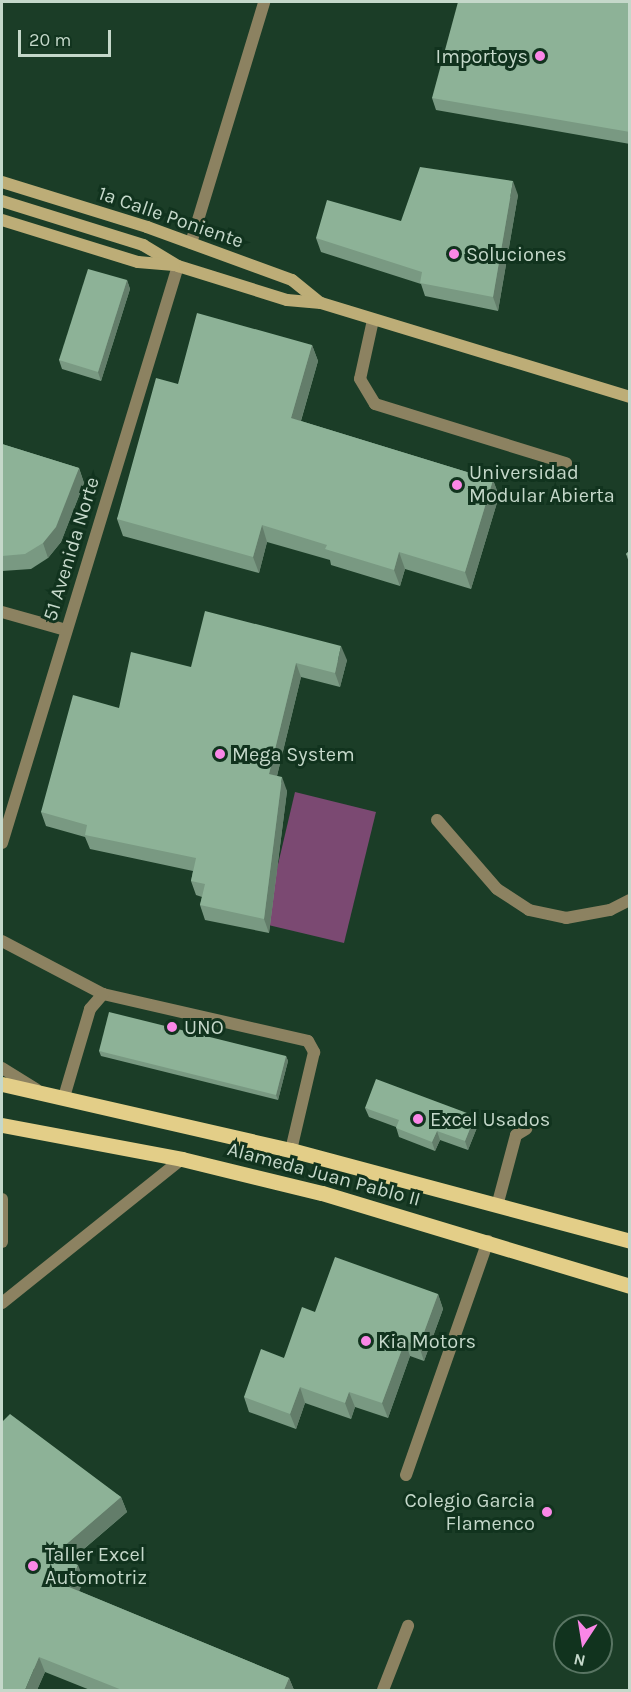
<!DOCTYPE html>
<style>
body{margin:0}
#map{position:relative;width:631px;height:1692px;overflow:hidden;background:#1b3d27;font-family:Karla,sans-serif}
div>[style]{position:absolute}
.green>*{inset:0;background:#7b4972}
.lane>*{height:12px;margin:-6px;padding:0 6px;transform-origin:6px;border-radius:6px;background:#8c8261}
.street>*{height:12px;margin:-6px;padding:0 6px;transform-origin:6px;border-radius:6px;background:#8c8261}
.secondary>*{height:12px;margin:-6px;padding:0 6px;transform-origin:6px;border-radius:6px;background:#bdad77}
.primary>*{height:15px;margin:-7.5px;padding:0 7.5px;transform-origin:7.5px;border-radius:7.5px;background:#e3ce88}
.wall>*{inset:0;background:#799982}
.shaded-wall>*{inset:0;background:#637d6a}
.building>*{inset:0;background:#8db297}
.dots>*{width:16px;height:16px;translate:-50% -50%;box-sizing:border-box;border:3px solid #11331e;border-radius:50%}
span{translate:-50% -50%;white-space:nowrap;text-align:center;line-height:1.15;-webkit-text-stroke:6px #11331e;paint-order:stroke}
.poi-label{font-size:20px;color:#c5d8ca}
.right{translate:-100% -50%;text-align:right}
.left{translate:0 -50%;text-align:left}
.street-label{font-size:20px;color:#c5d8ca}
.frame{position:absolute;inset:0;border:3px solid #c5d8ca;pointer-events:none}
.north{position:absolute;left:553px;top:1614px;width:60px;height:60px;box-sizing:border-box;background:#11331e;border:2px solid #597563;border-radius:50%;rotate:192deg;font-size:16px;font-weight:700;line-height:24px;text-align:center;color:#c5d8ca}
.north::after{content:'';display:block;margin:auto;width:21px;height:27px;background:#fa87e7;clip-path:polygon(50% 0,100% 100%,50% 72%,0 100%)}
.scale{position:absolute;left:18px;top:30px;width:93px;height:27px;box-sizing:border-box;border:3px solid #c5d8ca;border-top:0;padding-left:8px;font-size:18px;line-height:21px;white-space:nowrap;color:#c5d8ca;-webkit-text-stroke:4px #11331e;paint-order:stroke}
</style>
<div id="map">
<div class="green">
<i style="clip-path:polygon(295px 792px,376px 812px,344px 943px,264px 924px)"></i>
</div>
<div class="lane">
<i style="left:373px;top:320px;width:60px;rotate:102.4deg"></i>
<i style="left:360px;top:379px;width:29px;rotate:59deg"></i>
<i style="left:375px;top:404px;width:200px;rotate:17.2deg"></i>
<i style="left:2px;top:941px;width:114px;rotate:27.7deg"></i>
<i style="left:103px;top:994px;width:210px;rotate:12.9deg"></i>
<i style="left:308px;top:1041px;width:13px;rotate:61deg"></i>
<i style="left:314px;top:1052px;width:101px;rotate:103.2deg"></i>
<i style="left:64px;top:1097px;width:92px;rotate:-73.5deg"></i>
<i style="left:90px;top:1009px;width:20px;rotate:-49deg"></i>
<i style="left:497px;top:1206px;width:73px;rotate:-75deg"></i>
<i style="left:516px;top:1135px;width:12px;rotate:-31deg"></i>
<i style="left:406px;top:1475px;width:248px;rotate:-70.7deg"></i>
<i style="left:383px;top:1690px;width:69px;rotate:-68.7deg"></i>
</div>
<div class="street">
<i style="left:191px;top:243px;width:252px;rotate:-73.1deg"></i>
<i style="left:2px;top:612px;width:66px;rotate:15.7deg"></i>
<i style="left:437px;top:820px;width:91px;rotate:49deg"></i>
<i style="left:497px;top:889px;width:38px;rotate:33deg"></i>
<i style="left:529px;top:910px;width:38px;rotate:12deg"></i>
<i style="left:566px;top:918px;width:45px;rotate:-10.3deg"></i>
<i style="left:610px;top:910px;width:22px;rotate:-27deg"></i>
<i style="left:2px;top:843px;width:603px;rotate:-73.04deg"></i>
<i style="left:2px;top:1068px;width:40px;rotate:32deg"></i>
<i style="left:2px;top:1199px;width:43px;rotate:90deg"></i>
<i style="left:2px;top:1303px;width:231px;rotate:-38.7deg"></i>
</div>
<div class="secondary">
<i style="left:2px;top:182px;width:152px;rotate:17.2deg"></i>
<i style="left:147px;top:227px;width:154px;rotate:20.1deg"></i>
<i style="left:292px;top:280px;width:36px;rotate:39deg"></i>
<i style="left:2px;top:201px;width:148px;rotate:17.3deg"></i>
<i style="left:143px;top:245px;width:41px;rotate:31deg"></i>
<i style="left:178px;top:266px;width:114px;rotate:17.3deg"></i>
<i style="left:287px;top:300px;width:34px;rotate:5deg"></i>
<i style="left:321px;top:303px;width:323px;rotate:16.9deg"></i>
<i style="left:2px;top:220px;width:142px;rotate:17.2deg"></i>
<i style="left:138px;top:262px;width:36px;rotate:5deg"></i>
</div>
<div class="primary">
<i style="left:2px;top:1084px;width:296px;rotate:12.9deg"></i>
<i style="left:291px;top:1150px;width:351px;rotate:15deg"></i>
<i style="left:2px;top:1125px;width:183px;rotate:10.7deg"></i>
<i style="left:182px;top:1159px;width:144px;rotate:13.7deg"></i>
<i style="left:322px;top:1193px;width:322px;rotate:16.8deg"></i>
</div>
<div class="wall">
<i style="clip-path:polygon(630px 2px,630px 144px,436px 110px,432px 98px)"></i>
<i style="clip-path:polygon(518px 195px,498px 311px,425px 296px,421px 284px,321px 252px,316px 238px,401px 221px)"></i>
<i style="clip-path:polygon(127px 280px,130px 289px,101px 381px,62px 369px,59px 360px)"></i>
<i style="clip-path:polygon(312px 345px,318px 361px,301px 421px,493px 480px,499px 496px,471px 589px,405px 569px,400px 586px,331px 565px,330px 560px,267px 542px,259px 573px,123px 536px,117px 519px,178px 384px)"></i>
<i style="clip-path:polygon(2px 444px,79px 468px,84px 483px,61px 542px,48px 558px,31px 569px,2px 571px)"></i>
<i style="clip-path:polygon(630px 550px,630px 565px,626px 554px)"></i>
<i style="clip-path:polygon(347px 660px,340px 687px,301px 677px,277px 776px,287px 791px,269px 933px,205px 920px,200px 905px,202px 897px,196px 895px,191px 881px,193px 871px,90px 849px,85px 837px,46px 826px,41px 812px,119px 708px,191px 667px)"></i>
<i style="clip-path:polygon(99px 1051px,286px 1056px,288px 1061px,278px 1100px,101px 1056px)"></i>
<i style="clip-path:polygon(365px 1108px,478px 1125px,468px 1150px,440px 1140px,435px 1151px,399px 1137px,396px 1127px,369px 1117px)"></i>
<i style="clip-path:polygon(438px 1294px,443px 1309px,424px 1361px,410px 1356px,388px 1418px,355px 1407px,351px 1419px,305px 1403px,296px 1429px,249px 1412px,244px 1397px,284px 1358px,315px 1312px)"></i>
<i style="clip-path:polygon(2px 1422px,121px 1497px,127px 1512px,70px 1561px,84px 1580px,79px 1591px,289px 1678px,294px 1690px,90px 1690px,45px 1672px,37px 1690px)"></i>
</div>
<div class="shaded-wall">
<i style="clip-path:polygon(513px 181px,518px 195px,498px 311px,493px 297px)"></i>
<i style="clip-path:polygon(127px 280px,130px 289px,101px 381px,98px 372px)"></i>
<i style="clip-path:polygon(312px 345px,318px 361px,297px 434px,291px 418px)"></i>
<i style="clip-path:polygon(79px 468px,84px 483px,61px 542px,48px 558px,43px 543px)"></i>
<i style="clip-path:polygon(493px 480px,499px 496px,471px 589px,465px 572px)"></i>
<i style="clip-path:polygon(262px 525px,267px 542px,259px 573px,253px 557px)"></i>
<i style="clip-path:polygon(399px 552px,405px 569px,400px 586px,394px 570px)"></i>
<i style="clip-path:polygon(341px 646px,347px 660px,340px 687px,335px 673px)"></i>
<i style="clip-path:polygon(296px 663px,301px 677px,274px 788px,269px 774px)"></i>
<i style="clip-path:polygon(282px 777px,287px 791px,269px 933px,264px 919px)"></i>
<i style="clip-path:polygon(286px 1056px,288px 1061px,278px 1100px,276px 1095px)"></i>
<i style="clip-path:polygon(475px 1116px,478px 1125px,468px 1150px,465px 1141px)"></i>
<i style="clip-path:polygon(437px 1131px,440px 1140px,435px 1151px,432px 1142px)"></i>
<i style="clip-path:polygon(438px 1294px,443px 1309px,424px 1361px,419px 1346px)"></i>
<i style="clip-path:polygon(405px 1341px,410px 1356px,388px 1418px,382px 1403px)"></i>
<i style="clip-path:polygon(300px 1387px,305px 1403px,296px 1429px,290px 1414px)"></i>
<i style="clip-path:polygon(349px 1392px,355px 1407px,351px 1419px,345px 1403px)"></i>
<i style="clip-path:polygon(121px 1497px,127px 1512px,60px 1569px,55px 1554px)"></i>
<i style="clip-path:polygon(78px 1565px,84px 1580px,74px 1602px,69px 1587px)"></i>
<i style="clip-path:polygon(39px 1657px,45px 1672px,37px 1690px,25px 1690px)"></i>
<i style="clip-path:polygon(289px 1678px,294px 1690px,284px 1690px)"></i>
</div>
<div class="building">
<i style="clip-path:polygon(458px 2px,630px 2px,630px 132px,432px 98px)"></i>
<i style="clip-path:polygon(420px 167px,513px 181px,493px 297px,420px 283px,422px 272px,316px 238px,327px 200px,401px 221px)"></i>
<i style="clip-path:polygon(88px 269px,127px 280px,98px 372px,59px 360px)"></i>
<i style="clip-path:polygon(197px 313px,312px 345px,291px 418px,493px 480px,465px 572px,399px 552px,394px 570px,325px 549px,327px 545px,262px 525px,253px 557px,117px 519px,156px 378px,178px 384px)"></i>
<i style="clip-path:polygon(2px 444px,79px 468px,56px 527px,43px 543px,25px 554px,2px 556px)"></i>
<i style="clip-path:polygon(630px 550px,630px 558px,626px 554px)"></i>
<i style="clip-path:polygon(205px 611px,341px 646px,335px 673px,296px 663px,269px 774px,282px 777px,264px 919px,200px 905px,205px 884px,191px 881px,196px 858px,85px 835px,87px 825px,41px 812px,73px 695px,119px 708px,131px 652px,191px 667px)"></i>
<i style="clip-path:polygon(109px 1012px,286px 1056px,276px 1095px,99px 1051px)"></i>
<i style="clip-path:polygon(376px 1079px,475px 1116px,465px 1141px,437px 1131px,432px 1142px,396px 1128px,399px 1120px,365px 1108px)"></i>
<i style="clip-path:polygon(335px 1257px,438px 1294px,419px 1346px,405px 1341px,382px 1403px,349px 1392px,345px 1403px,300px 1387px,290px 1414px,244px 1397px,261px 1349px,284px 1358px,302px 1307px,315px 1312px)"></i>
<i style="clip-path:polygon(10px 1414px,121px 1497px,55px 1554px,78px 1565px,69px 1587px,289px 1678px,284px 1690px,122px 1690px,39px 1657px,25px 1690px,2px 1690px,2px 1422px)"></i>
</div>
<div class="dots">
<i style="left:540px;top:56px;background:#fa87e7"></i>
<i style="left:454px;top:254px;background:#fa87e7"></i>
<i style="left:457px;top:485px;background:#fa87e7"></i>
<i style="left:220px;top:754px;background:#fa87e7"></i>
<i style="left:172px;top:1027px;background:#fa87e7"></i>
<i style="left:418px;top:1119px;background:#fa87e7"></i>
<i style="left:366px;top:1341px;background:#fa87e7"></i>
<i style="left:547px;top:1512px;background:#fa87e7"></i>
<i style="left:33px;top:1566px;background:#fa87e7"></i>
</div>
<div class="poi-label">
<span class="right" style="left:528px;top:56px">Importoys</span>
<span class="left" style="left:466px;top:254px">Soluciones</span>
<span class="left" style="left:469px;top:484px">Universidad<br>Modular Abierta</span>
<span class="left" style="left:232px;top:754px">Mega System</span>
<span class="left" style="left:184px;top:1027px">UNO</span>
<span class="left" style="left:430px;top:1119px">Excel Usados</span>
<span class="left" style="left:378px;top:1341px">Kia Motors</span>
<span class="right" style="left:535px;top:1512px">Colegio Garcia<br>Flamenco</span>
<span class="left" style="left:45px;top:1566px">Taller Excel<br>Automotriz</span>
</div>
<div class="street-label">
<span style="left:171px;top:217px;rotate:19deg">1a Calle Poniente</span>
<span style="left:71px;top:549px;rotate:-73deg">51 Avenida Norte</span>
<span style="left:324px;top:1174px;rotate:15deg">Alameda Juan Pablo II</span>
</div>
<div class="frame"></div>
<div class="north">N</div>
<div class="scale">20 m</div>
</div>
